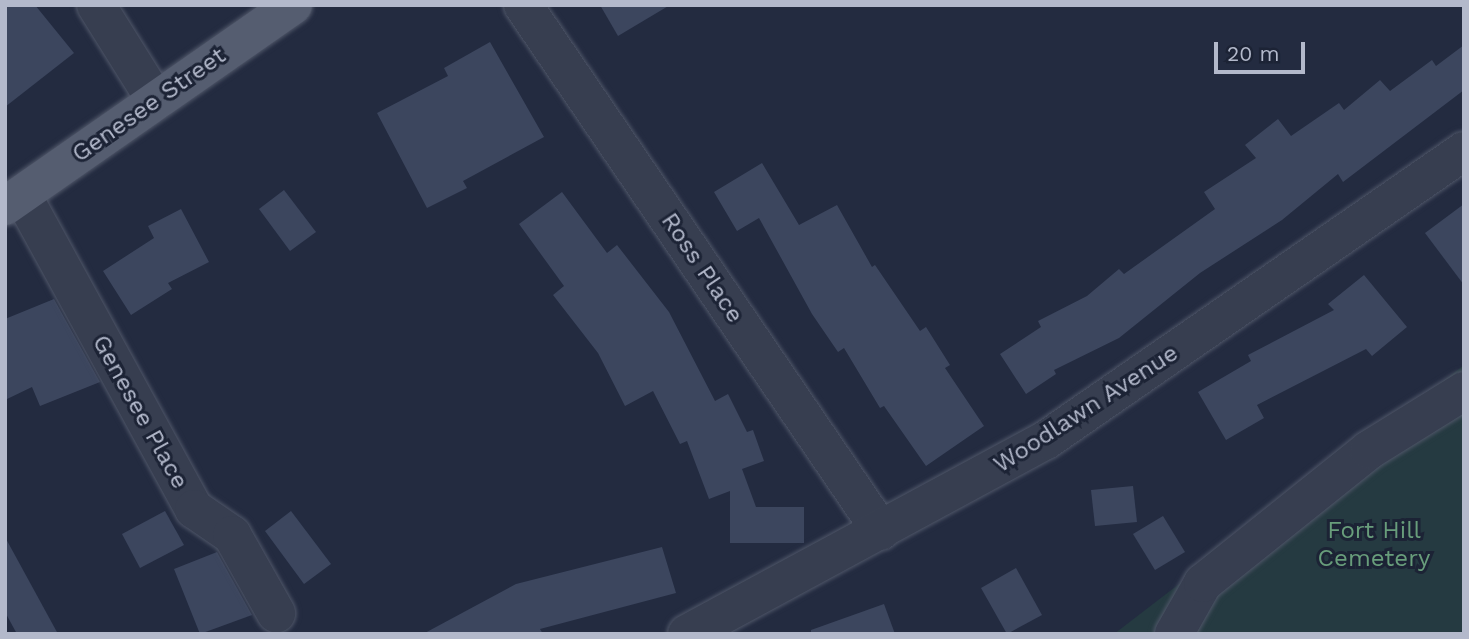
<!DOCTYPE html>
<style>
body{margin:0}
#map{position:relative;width:1469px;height:639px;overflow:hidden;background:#232b40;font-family:"Work Sans",sans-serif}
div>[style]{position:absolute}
.green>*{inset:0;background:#253a41}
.building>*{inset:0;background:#3c465e}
.roads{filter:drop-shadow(0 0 2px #4f5668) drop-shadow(0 0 2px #4f5668)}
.minor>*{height:38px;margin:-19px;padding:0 19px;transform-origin:19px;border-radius:19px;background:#373e50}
.major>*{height:38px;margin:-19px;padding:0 19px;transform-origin:19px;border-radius:19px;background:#555d70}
span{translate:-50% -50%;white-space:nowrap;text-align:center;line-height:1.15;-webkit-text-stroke:6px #1c2335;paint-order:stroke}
.street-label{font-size:24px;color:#b3b9cb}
.park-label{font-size:24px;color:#689d7b}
.frame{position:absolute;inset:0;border:7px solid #b3b9cb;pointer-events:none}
.scale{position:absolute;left:1214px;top:42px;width:91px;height:32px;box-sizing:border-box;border:4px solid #b3b9cb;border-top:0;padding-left:9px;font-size:21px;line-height:24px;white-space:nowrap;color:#b3b9cb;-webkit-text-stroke:5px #1c2335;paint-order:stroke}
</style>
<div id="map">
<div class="green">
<i style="clip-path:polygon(1464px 365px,1464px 634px,1114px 634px)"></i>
</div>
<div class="building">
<i style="clip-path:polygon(5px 5px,35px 5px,74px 53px,5px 107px)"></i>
<i style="clip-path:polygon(600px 5px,670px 5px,618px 36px)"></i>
<i style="clip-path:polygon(490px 42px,544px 137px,463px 181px,467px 188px,427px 208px,377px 113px,448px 76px,444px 68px)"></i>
<i style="clip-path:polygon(1464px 45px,1464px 90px,1343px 182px,1338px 174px,1282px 220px,1200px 273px,1119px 338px,1054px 370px,1056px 374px,1026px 394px,1000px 354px,1041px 327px,1038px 321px,1087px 296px,1119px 269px,1124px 274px,1215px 209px,1204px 192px,1256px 158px,1245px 145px,1278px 119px,1291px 136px,1339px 103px,1344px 110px,1380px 80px,1390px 91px,1432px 60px,1436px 66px)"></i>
<i style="clip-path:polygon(762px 163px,799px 225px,837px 205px,872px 267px,875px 265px,920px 331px,926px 327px,950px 365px,945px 368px,984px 426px,926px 466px,884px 406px,880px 408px,844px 348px,838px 352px,812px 314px,759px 218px,737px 231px,714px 192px)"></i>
<i style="clip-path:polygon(284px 190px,316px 232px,290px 251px,259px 209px)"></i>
<i style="clip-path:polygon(562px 192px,607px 253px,617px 245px,669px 312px,715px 401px,728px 394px,747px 432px,753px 430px,764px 461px,742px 469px,756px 507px,804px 507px,804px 543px,730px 543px,730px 491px,709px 499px,687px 441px,680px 444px,653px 391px,625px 406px,598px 353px,553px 295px,564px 286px,519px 224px)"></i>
<i style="clip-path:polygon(1464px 204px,1464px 285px,1425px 233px)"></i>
<i style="clip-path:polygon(181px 209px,209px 262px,168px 283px,172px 289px,131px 315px,103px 271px,154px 238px,148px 226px)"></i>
<i style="clip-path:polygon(1364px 275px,1407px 327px,1372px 356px,1366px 349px,1257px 405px,1264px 418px,1226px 440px,1198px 392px,1251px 361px,1248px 355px,1334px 310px,1328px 304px)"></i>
<i style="clip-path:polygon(54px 299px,100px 382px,40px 406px,32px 387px,5px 400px,5px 319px)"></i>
<i style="clip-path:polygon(1133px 486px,1137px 522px,1095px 526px,1091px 490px)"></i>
<i style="clip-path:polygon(165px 511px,184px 545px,140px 568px,122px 534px)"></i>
<i style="clip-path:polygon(291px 511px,331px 564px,304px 584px,265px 531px)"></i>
<i style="clip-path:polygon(1163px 516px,1185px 552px,1155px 570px,1133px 534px)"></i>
<i style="clip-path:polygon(5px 537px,58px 634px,17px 634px,5px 612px)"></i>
<i style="clip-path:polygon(662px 547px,676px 593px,540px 629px,543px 634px,423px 634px,516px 584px)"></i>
<i style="clip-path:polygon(217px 552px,252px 615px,200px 634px,174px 569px)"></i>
<i style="clip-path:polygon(1016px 568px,1042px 615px,1007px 634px,981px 588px)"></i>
<i style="clip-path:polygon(884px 604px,895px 634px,811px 634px,811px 630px)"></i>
</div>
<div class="roads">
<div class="minor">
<i style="left:96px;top:5px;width:113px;rotate:58deg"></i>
<i style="left:523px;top:5px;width:636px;rotate:55.76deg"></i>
<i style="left:22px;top:195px;width:358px;rotate:61.3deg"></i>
<i style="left:194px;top:509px;width:46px;rotate:34.4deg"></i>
<i style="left:232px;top:535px;width:90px;rotate:60.6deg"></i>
<i style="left:687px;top:634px;width:408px;rotate:-28.4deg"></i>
<i style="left:1046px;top:440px;width:508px;rotate:-34.66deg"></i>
<i style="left:1174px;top:634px;width:59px;rotate:-60.4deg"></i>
<i style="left:1203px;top:583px;width:213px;rotate:-38.7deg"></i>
<i style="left:1369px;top:450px;width:112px;rotate:-31.8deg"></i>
</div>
<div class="major">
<i style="left:5px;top:206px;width:351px;rotate:-34.9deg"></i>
</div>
</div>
<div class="street-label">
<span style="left:149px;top:105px;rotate:-35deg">Genesee Street</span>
<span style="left:702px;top:268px;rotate:56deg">Ross Place</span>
<span style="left:1086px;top:409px;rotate:-33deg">Woodlawn Avenue</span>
<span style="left:140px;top:412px;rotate:61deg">Genesee Place</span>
</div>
<div class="park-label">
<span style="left:1374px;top:545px">Fort Hill<br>Cemetery</span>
</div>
<div class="frame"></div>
<div class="scale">20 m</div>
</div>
